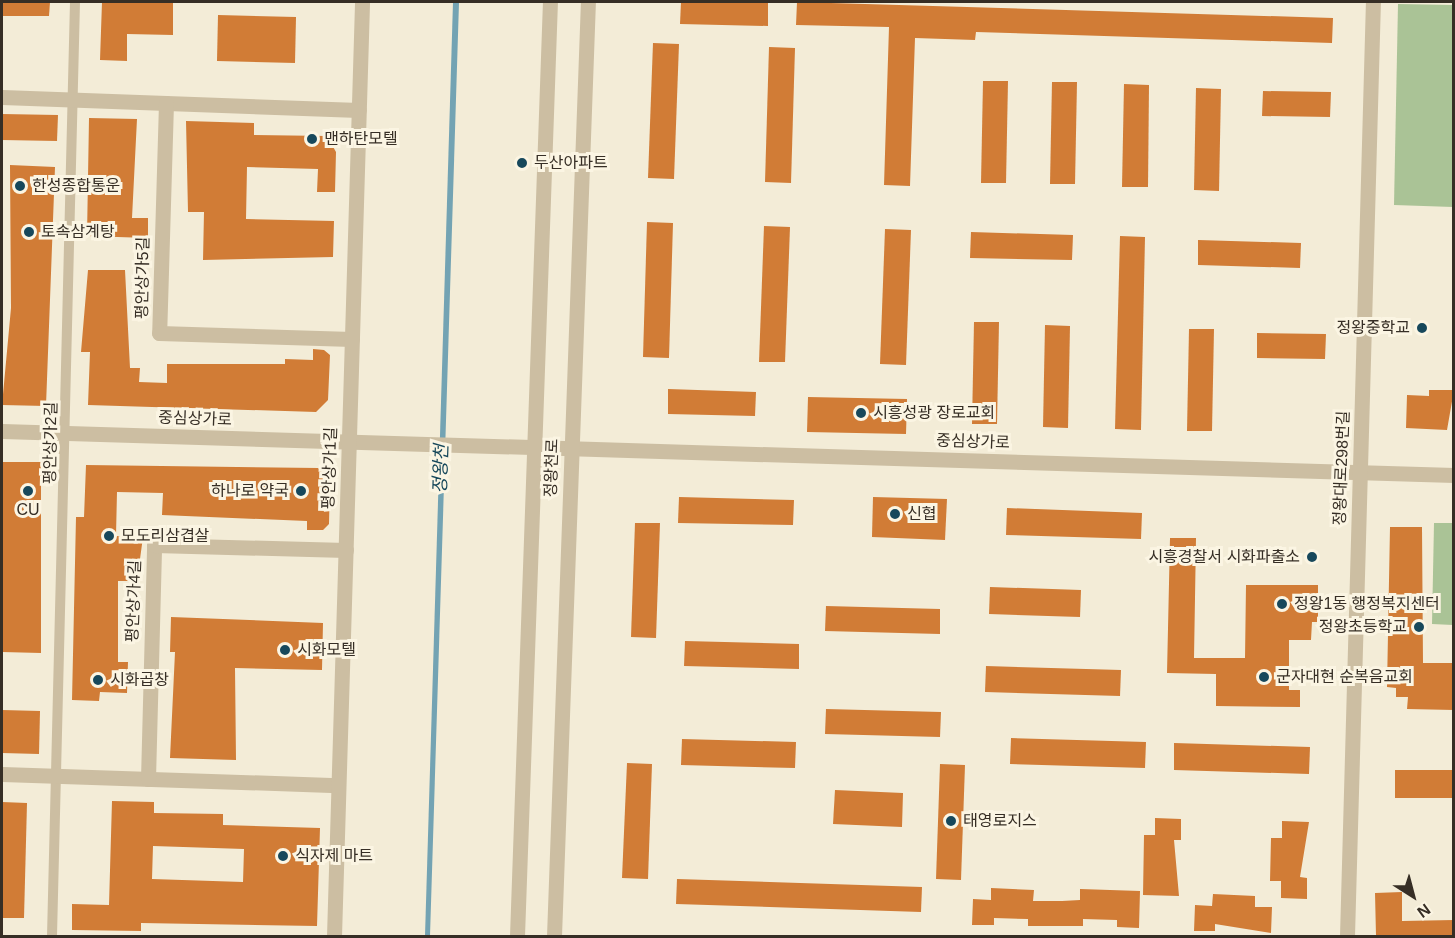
<!DOCTYPE html>
<meta charset="utf-8">
<style>
body{margin:0}
#map{position:relative;width:1455px;height:938px;overflow:hidden;background:#f3ecd7;font-family:Arial,"Noto Sans KR",sans-serif}
div>[style]{position:absolute}
.green>*{inset:0;background:#aac396}
.water>*{inset:0;background:#73a3b3}
.building>*{inset:0;background:#d17c36}
.pedestrian>*{height:10px;margin:-5px;padding:0 5px;transform-origin:5px;border-radius:5px;background:#ccbea2}
.tertiary>*{height:15px;margin:-7.5px;padding:0 7.5px;transform-origin:7.5px;border-radius:7.5px;background:#ccbea2}
.dots>*{width:16px;height:16px;translate:-50% -50%;box-sizing:border-box;border:3px solid #fbf5e3;border-radius:50%}
span{translate:-50% -50%;white-space:nowrap;text-align:center;line-height:1.15;-webkit-text-stroke:6px #fbf5e3;paint-order:stroke}
.poi-label{font-size:16px;color:#362e25}
.left{translate:0 -50%;text-align:left}
.right{translate:-100% -50%;text-align:right}
.street-label{font-size:16px;color:#362e25}
.water-label{font-size:18px;color:#17485b;font-style:italic}
.frame{position:absolute;inset:0;border:3px solid #362e25;pointer-events:none}
.north{position:absolute;left:1383px;top:866px;width:60px;height:60px;-webkit-text-stroke:4px #fbf5e3;paint-order:stroke;rotate:144deg;font-size:16px;font-weight:700;line-height:24px;text-align:center;color:#362e25}
.north::after{content:'';display:block;margin:auto;width:21px;height:27px;background:#362e25;clip-path:polygon(50% 0,100% 100%,50% 72%,0 100%)}
</style>
<div id="map">
<div class="green">
<i style="clip-path:polygon(1398px 4px,1453px 5px,1453px 207px,1394px 205px)"></i>
<i style="clip-path:polygon(1434px 523px,1453px 523px,1453px 625px,1432px 624px)"></i>
</div>
<div class="water">
<i style="clip-path:polygon(453px 2px,459px 2px,430px 936px,425px 936px)"></i>
</div>
<div class="building">
<i style="clip-path:polygon(2px 2px,50px 2px,49px 16px,2px 16px)"></i>
<i style="clip-path:polygon(102px 2px,173px 2px,173px 35px,127px 34px,127px 61px,100px 60px)"></i>
<i style="clip-path:polygon(681px 2px,768px 2px,768px 26px,680px 24px)"></i>
<i style="clip-path:polygon(797px 2px,1333px 18px,1332px 43px,976px 32px,975px 40px,915px 38px,910px 186px,884px 185px,889px 27px,796px 25px)"></i>
<i style="clip-path:polygon(218px 15px,296px 17px,295px 63px,217px 61px)"></i>
<i style="clip-path:polygon(653px 43px,679px 44px,674px 179px,648px 178px)"></i>
<i style="clip-path:polygon(769px 47px,795px 48px,791px 183px,765px 182px)"></i>
<i style="clip-path:polygon(983px 81px,1008px 81px,1006px 183px,981px 183px)"></i>
<i style="clip-path:polygon(1052px 82px,1077px 82px,1075px 184px,1050px 184px)"></i>
<i style="clip-path:polygon(1124px 84px,1149px 85px,1148px 187px,1122px 187px)"></i>
<i style="clip-path:polygon(1196px 88px,1221px 89px,1219px 191px,1194px 190px)"></i>
<i style="clip-path:polygon(1263px 91px,1331px 92px,1330px 117px,1262px 116px)"></i>
<i style="clip-path:polygon(2px 114px,58px 115px,57px 141px,2px 140px)"></i>
<i style="clip-path:polygon(89px 118px,137px 119px,132px 218px,148px 218px,148px 238px,87px 236px)"></i>
<i style="clip-path:polygon(186px 121px,254px 123px,254px 135px,327px 136px,336px 152px,335px 192px,317px 192px,318px 169px,247px 167px,246px 219px,334px 221px,333px 257px,203px 260px,204px 212px,188px 212px)"></i>
<i style="clip-path:polygon(10px 165px,55px 167px,46px 406px,2px 405px,11px 308px)"></i>
<i style="clip-path:polygon(647px 222px,673px 223px,669px 358px,643px 357px)"></i>
<i style="clip-path:polygon(764px 226px,790px 227px,785px 362px,759px 362px)"></i>
<i style="clip-path:polygon(885px 229px,911px 230px,906px 365px,880px 364px)"></i>
<i style="clip-path:polygon(971px 232px,1073px 235px,1072px 260px,970px 258px)"></i>
<i style="clip-path:polygon(1120px 236px,1145px 237px,1141px 430px,1115px 429px)"></i>
<i style="clip-path:polygon(1198px 240px,1301px 243px,1300px 268px,1198px 265px)"></i>
<i style="clip-path:polygon(88px 270px,125px 270px,130px 368px,140px 368px,139px 382px,167px 383px,167px 364px,285px 364px,285px 359px,313px 360px,313px 349px,324px 350px,330px 355px,328px 400px,316px 412px,88px 405px,90px 352px,81px 352px)"></i>
<i style="clip-path:polygon(974px 322px,999px 322px,997px 424px,972px 424px)"></i>
<i style="clip-path:polygon(1045px 325px,1070px 326px,1068px 428px,1043px 427px)"></i>
<i style="clip-path:polygon(1189px 329px,1214px 329px,1212px 431px,1187px 431px)"></i>
<i style="clip-path:polygon(1257px 333px,1326px 334px,1325px 359px,1257px 358px)"></i>
<i style="clip-path:polygon(668px 389px,756px 392px,755px 416px,668px 414px)"></i>
<i style="clip-path:polygon(1429px 390px,1454px 390px,1447px 430px,1406px 428px,1407px 395px,1429px 396px)"></i>
<i style="clip-path:polygon(808px 397px,907px 399px,906px 434px,807px 432px)"></i>
<i style="clip-path:polygon(2px 462px,41px 462px,41px 653px,2px 652px)"></i>
<i style="clip-path:polygon(86px 465px,318px 468px,330px 480px,329px 524px,323px 530px,307px 530px,307px 521px,162px 515px,163px 493px,117px 492px,116px 536px,143px 537px,137px 581px,118px 581px,118px 662px,128px 662px,127px 693px,100px 692px,99px 701px,72px 700px,76px 517px,84px 517px)"></i>
<i style="clip-path:polygon(679px 497px,794px 500px,793px 525px,678px 523px)"></i>
<i style="clip-path:polygon(873px 497px,947px 499px,945px 540px,872px 537px)"></i>
<i style="clip-path:polygon(1007px 508px,1142px 513px,1141px 539px,1006px 535px)"></i>
<i style="clip-path:polygon(635px 523px,660px 523px,656px 638px,631px 637px)"></i>
<i style="clip-path:polygon(1390px 527px,1422px 527px,1423px 663px,1454px 663px,1454px 710px,1407px 709px,1408px 697px,1396px 697px,1396px 688px,1387px 687px)"></i>
<i style="clip-path:polygon(1170px 538px,1196px 538px,1194px 658px,1245px 658px,1246px 585px,1318px 585px,1318px 622px,1312px 622px,1311px 640px,1289px 640px,1289px 690px,1300px 690px,1300px 707px,1216px 706px,1216px 674px,1167px 673px)"></i>
<i style="clip-path:polygon(990px 587px,1081px 590px,1080px 617px,989px 614px)"></i>
<i style="clip-path:polygon(826px 606px,940px 609px,940px 634px,825px 631px)"></i>
<i style="clip-path:polygon(171px 617px,323px 623px,322px 670px,235px 668px,236px 760px,170px 758px,175px 652px,170px 652px)"></i>
<i style="clip-path:polygon(685px 641px,799px 644px,799px 669px,684px 666px)"></i>
<i style="clip-path:polygon(986px 666px,1121px 670px,1120px 696px,985px 692px)"></i>
<i style="clip-path:polygon(826px 709px,941px 712px,940px 737px,825px 734px)"></i>
<i style="clip-path:polygon(2px 710px,40px 711px,39px 754px,2px 753px)"></i>
<i style="clip-path:polygon(1011px 738px,1146px 742px,1145px 768px,1010px 764px)"></i>
<i style="clip-path:polygon(682px 739px,796px 742px,795px 768px,681px 765px)"></i>
<i style="clip-path:polygon(1174px 743px,1310px 747px,1309px 774px,1174px 770px)"></i>
<i style="clip-path:polygon(627px 763px,652px 764px,648px 879px,622px 878px)"></i>
<i style="clip-path:polygon(940px 764px,965px 765px,961px 880px,936px 879px)"></i>
<i style="clip-path:polygon(1395px 770px,1454px 770px,1454px 798px,1395px 798px)"></i>
<i style="clip-path:polygon(835px 790px,903px 793px,902px 827px,833px 824px)"></i>
<i style="clip-path:polygon(evenodd,112px 801px,154px 802px,154px 813px,223px 814px,223px 825px,320px 828px,317px 926px,141px 923px,141px 931px,72px 930px,72px 904px,109px 905px,112px 801px,153px 846px,244px 849px,243px 882px,152px 879px,153px 846px)"></i>
<i style="clip-path:polygon(2px 802px,27px 803px,24px 918px,2px 918px)"></i>
<i style="clip-path:polygon(1155px 818px,1181px 819px,1181px 840px,1174px 840px,1179px 896px,1143px 895px,1144px 835px,1155px 835px)"></i>
<i style="clip-path:polygon(1282px 821px,1309px 822px,1300px 877px,1307px 878px,1307px 899px,1281px 898px,1281px 881px,1270px 881px,1271px 838px,1282px 838px)"></i>
<i style="clip-path:polygon(677px 879px,922px 887px,921px 912px,676px 904px)"></i>
<i style="clip-path:polygon(991px 888px,1034px 890px,1033px 901px,1062px 901px,1080px 900px,1080px 889px,1140px 891px,1139px 928px,1117px 927px,1117px 920px,1083px 919px,1083px 926px,1028px 926px,1028px 919px,994px 918px,994px 925px,972px 925px,973px 899px,991px 900px)"></i>
<i style="clip-path:polygon(1402px 892px,1402px 921px,1454px 920px,1454px 936px,1376px 936px,1375px 893px)"></i>
<i style="clip-path:polygon(1213px 894px,1255px 896px,1255px 907px,1272px 907px,1271px 933px,1215px 924px,1215px 931px,1194px 931px,1195px 905px,1212px 906px)"></i>
</div>
<div class="pedestrian">
<i style="left:52px;top:936px;width:934px;rotate:-88.59deg"></i>
</div>
<div class="tertiary">
<i style="left:2px;top:97px;width:357px;rotate:2.1deg"></i>
<i style="left:166px;top:103px;width:230px;rotate:91.7deg"></i>
<i style="left:159px;top:333px;width:193px;rotate:1.8deg"></i>
<i style="left:2px;top:431px;width:1453px;rotate:1.74deg"></i>
<i style="left:2px;top:774px;width:336px;rotate:1.9deg"></i>
<i style="left:148px;top:779px;width:234px;rotate:-88.5deg"></i>
<i style="left:154px;top:545px;width:192px;rotate:1.5deg"></i>
<i style="left:334px;top:936px;width:934px;rotate:-88.28deg"></i>
<i style="left:517px;top:936px;width:935px;rotate:-87.98deg"></i>
<i style="left:554px;top:936px;width:935px;rotate:-87.92deg"></i>
<i style="left:1347px;top:936px;width:934px;rotate:-88.41deg"></i>
</div>
<div class="dots">
<i style="left:312px;top:139px;background:#17485b"></i>
<i style="left:522px;top:163px;background:#17485b"></i>
<i style="left:20px;top:186px;background:#17485b"></i>
<i style="left:29px;top:232px;background:#17485b"></i>
<i style="left:1422px;top:328px;background:#17485b"></i>
<i style="left:861px;top:413px;background:#17485b"></i>
<i style="left:28px;top:491px;background:#17485b"></i>
<i style="left:301px;top:491px;background:#17485b"></i>
<i style="left:895px;top:514px;background:#17485b"></i>
<i style="left:109px;top:536px;background:#17485b"></i>
<i style="left:1312px;top:557px;background:#17485b"></i>
<i style="left:1282px;top:604px;background:#17485b"></i>
<i style="left:1419px;top:627px;background:#17485b"></i>
<i style="left:285px;top:650px;background:#17485b"></i>
<i style="left:1264px;top:677px;background:#17485b"></i>
<i style="left:98px;top:680px;background:#17485b"></i>
<i style="left:951px;top:821px;background:#17485b"></i>
<i style="left:283px;top:856px;background:#17485b"></i>
</div>
<div class="poi-label">
<span class="left" style="left:324px;top:139px">맨하탄모텔</span>
<span class="left" style="left:534px;top:163px">두산아파트</span>
<span class="left" style="left:32px;top:186px">한성종합통운</span>
<span class="left" style="left:41px;top:232px">토속삼계탕</span>
<span class="right" style="left:1410px;top:328px">정왕중학교</span>
<span class="left" style="left:873px;top:413px">시흥성광 장로교회</span>
<span class="right" style="left:289px;top:491px">하나로 약국</span>
<span style="left:28px;top:510px">CU</span>
<span class="left" style="left:907px;top:514px">신협</span>
<span class="left" style="left:121px;top:536px">모도리삼겹살</span>
<span class="right" style="left:1300px;top:557px">시흥경찰서 시화파출소</span>
<span class="left" style="left:1294px;top:604px">정왕1동 행정복지센터</span>
<span class="right" style="left:1407px;top:627px">정왕초등학교</span>
<span class="left" style="left:297px;top:650px">시화모텔</span>
<span class="left" style="left:1276px;top:677px">군자대현 순복음교회</span>
<span class="left" style="left:110px;top:680px">시화곱창</span>
<span class="left" style="left:963px;top:821px">태영로지스</span>
<span class="left" style="left:295px;top:856px">식자제 마트</span>
</div>
<div class="street-label">
<span style="left:143px;top:278px;rotate:-89deg">평안상가5길</span>
<span style="left:195px;top:419px;rotate:2deg">중심상가로</span>
<span style="left:973px;top:442px;rotate:2deg">중심상가로</span>
<span style="left:51px;top:443px;rotate:-89deg">평안상가2길</span>
<span style="left:330px;top:468px;rotate:-88deg">평안상가1길</span>
<span style="left:552px;top:468px;rotate:-88deg">정왕천로</span>
<span style="left:1342px;top:468px;rotate:-88deg">정왕대로298번길</span>
<span style="left:134px;top:601px;rotate:-88deg">평안상가4길</span>
</div>
<div class="water-label">
<span style="left:441px;top:469px;rotate:-88deg">정왕천</span>
</div>
<div class="frame"></div>
<div class="north">N</div>
</div>
